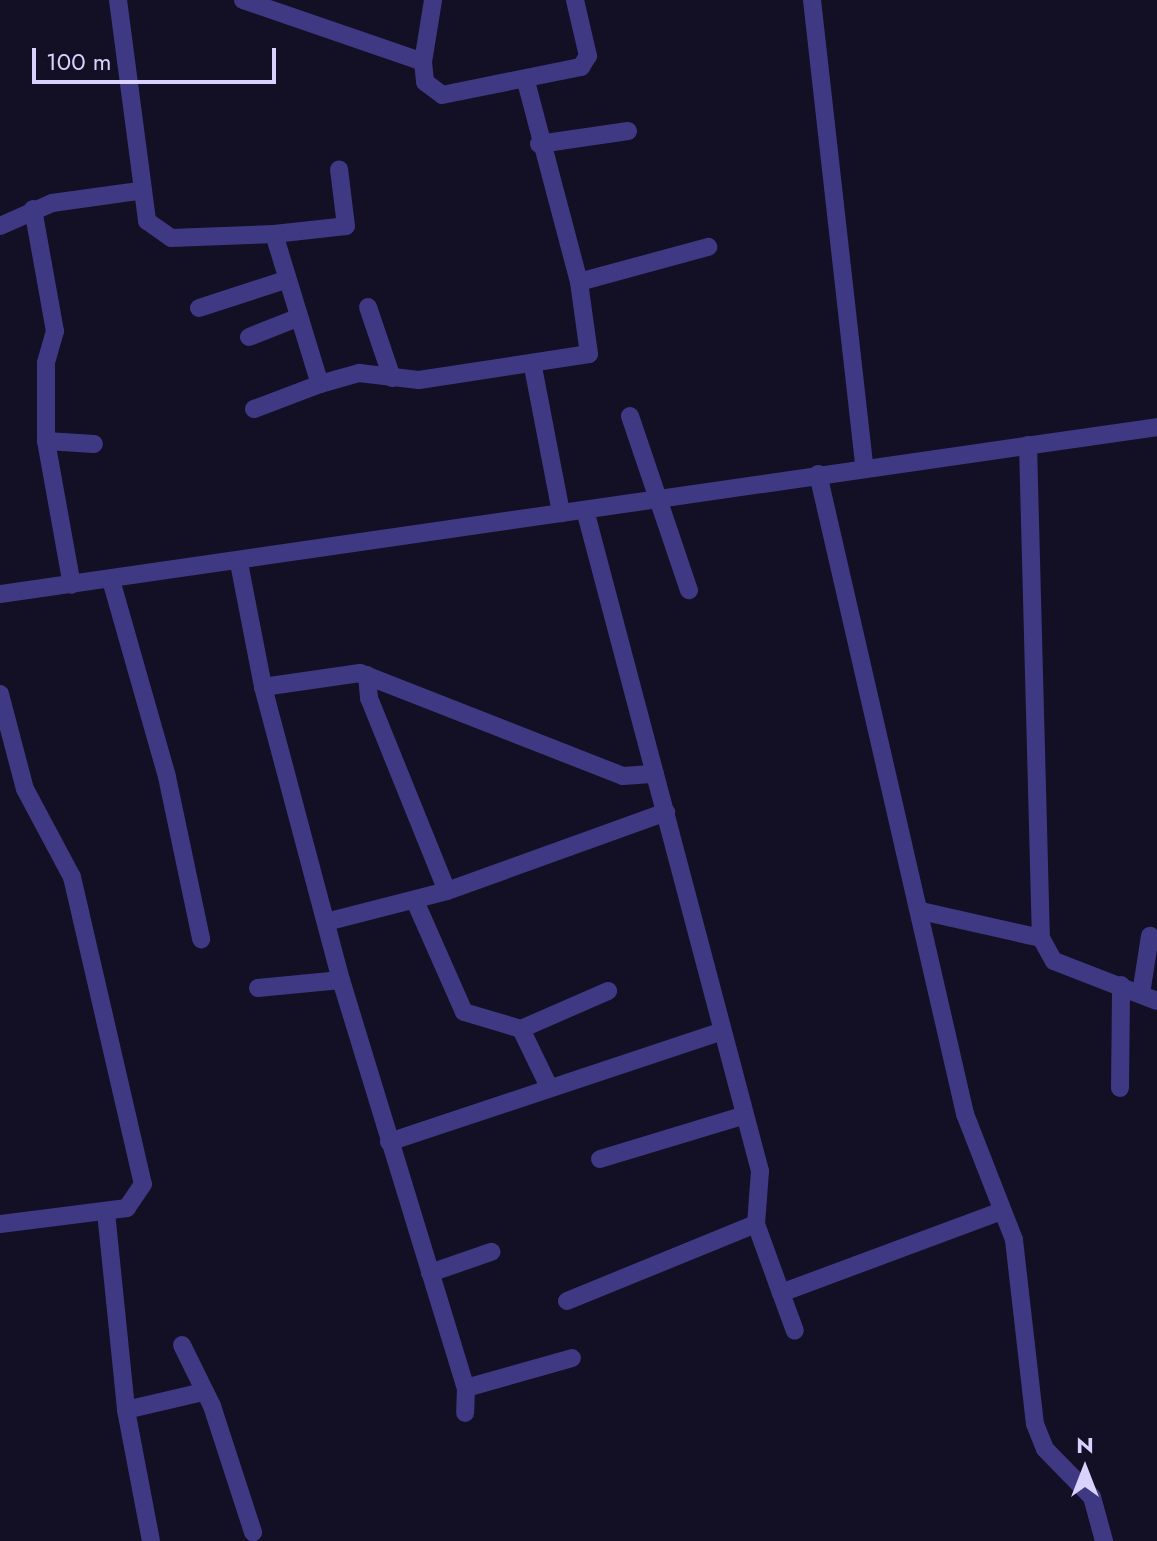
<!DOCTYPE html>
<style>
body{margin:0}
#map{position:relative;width:1157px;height:1541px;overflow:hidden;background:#130f25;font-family:Jost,sans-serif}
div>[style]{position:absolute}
.street>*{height:18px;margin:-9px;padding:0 9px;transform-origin:9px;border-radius:9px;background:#3f3984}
span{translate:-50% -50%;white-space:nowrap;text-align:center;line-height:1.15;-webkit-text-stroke:8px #130f25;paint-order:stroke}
.north{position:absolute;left:1045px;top:1429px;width:80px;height:80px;-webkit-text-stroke:6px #130f25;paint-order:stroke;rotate:0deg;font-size:22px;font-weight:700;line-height:32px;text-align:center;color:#d9d2ff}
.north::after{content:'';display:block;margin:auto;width:28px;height:36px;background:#d9d2ff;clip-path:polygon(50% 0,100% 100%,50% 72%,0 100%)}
.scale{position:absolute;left:32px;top:48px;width:244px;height:36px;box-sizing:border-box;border:4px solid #d9d2ff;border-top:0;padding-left:10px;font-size:24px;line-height:28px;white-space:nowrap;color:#d9d2ff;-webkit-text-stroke:6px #130f25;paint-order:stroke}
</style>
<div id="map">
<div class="street">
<i style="left:118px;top:0;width:223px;rotate:82.5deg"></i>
<i style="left:147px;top:221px;width:29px;rotate:35deg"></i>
<i style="left:171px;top:238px;width:103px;rotate:-2.2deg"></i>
<i style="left:274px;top:234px;width:157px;rotate:73deg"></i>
<i style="left:320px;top:384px;width:41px;rotate:-15.8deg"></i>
<i style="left:359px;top:373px;width:60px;rotate:6.7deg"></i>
<i style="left:419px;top:380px;width:172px;rotate:-8.7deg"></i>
<i style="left:589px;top:354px;width:73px;rotate:-97.9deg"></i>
<i style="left:579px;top:282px;width:207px;rotate:-104.8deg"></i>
<i style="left:243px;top:0;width:190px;rotate:19deg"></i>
<i style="left:423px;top:62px;width:20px;rotate:84deg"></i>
<i style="left:425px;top:82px;width:21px;rotate:37deg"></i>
<i style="left:442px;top:95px;width:142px;rotate:-11.4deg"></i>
<i style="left:581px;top:67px;width:13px;rotate:-58deg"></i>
<i style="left:588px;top:56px;width:57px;rotate:-103.1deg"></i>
<i style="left:812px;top:0;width:470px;rotate:83.6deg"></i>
<i style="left:423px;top:62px;width:63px;rotate:-80.8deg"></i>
<i style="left:539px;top:144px;width:90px;rotate:-8.3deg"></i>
<i style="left:33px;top:209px;width:124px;rotate:79.8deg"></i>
<i style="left:55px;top:331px;width:33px;rotate:106deg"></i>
<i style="left:46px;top:363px;width:78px;rotate:90deg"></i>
<i style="left:46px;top:441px;width:146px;rotate:79.8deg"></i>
<i style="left:0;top:226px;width:57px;rotate:-23.9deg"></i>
<i style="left:52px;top:203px;width:88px;rotate:-7.9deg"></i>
<i style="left:274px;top:234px;width:72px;rotate:-6.3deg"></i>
<i style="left:346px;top:226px;width:57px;rotate:-97deg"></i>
<i style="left:579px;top:282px;width:134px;rotate:-15.2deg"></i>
<i style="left:368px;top:307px;width:75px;rotate:71.3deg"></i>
<i style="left:199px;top:308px;width:90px;rotate:-18deg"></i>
<i style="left:249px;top:337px;width:52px;rotate:-21.6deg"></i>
<i style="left:533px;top:367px;width:149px;rotate:79.1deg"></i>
<i style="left:254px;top:409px;width:71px;rotate:-20.7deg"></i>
<i style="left:630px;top:416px;width:184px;rotate:71.3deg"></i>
<i style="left:46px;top:441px;width:48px;rotate:3.6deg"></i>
<i style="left:1028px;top:445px;width:493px;rotate:88.5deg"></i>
<i style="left:818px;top:474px;width:657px;rotate:77.06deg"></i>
<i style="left:965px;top:1114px;width:135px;rotate:68.7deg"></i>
<i style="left:1014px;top:1240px;width:185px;rotate:83.5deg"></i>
<i style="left:1035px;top:1424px;width:27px;rotate:68deg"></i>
<i style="left:1045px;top:1449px;width:67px;rotate:45.6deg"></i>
<i style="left:1092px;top:1497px;width:46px;rotate:74.7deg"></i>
<i style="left:585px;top:510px;width:684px;rotate:75.17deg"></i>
<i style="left:760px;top:1171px;width:53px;rotate:94.3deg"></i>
<i style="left:756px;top:1224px;width:73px;rotate:70.1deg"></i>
<i style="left:781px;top:1293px;width:235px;rotate:-20.4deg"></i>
<i style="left:239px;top:563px;width:126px;rotate:79deg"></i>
<i style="left:263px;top:687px;width:303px;rotate:75.1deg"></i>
<i style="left:341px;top:980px;width:427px;rotate:73deg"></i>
<i style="left:466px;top:1388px;width:25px;rotate:92deg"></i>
<i style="left:111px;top:580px;width:205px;rotate:74.1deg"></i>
<i style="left:167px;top:777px;width:166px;rotate:78.1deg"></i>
<i style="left:0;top:594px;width:1169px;rotate:-8.21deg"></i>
<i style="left:367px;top:675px;width:23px;rotate:85deg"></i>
<i style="left:369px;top:698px;width:208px;rotate:68deg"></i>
<i style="left:263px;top:687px;width:98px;rotate:-8.2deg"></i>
<i style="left:360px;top:673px;width:282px;rotate:21.4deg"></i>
<i style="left:623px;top:776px;width:32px;rotate:-4deg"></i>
<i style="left:0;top:694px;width:98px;rotate:75.3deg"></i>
<i style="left:25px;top:789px;width:100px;rotate:61.9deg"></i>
<i style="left:72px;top:877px;width:315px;rotate:77deg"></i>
<i style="left:143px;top:1184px;width:29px;rotate:124deg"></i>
<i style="left:127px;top:1208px;width:128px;rotate:172.8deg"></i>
<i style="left:415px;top:901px;width:121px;rotate:66.2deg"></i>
<i style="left:464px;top:1012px;width:59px;rotate:16.6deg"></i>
<i style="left:521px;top:1029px;width:64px;rotate:64.2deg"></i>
<i style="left:921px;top:911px;width:123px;rotate:12.7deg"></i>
<i style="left:1041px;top:938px;width:26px;rotate:61deg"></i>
<i style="left:1054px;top:961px;width:110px;rotate:21.2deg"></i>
<i style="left:326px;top:922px;width:125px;rotate:-14.4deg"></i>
<i style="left:447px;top:891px;width:233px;rotate:-19.8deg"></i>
<i style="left:258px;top:988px;width:83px;rotate:-5.5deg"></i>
<i style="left:1141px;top:994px;width:59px;rotate:-81.2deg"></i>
<i style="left:521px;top:1029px;width:95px;rotate:-23.6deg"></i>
<i style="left:1120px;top:1088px;width:103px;rotate:-89.4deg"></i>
<i style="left:389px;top:1142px;width:351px;rotate:-18.4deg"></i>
<i style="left:600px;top:1159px;width:148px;rotate:-16.8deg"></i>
<i style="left:106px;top:1212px;width:199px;rotate:84.2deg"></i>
<i style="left:126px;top:1410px;width:133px;rotate:79.2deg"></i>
<i style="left:430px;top:1273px;width:65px;rotate:-19deg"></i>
<i style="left:781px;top:1293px;width:40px;rotate:69.8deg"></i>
<i style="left:567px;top:1301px;width:204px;rotate:-22.2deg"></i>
<i style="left:182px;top:1345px;width:68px;rotate:63.8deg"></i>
<i style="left:212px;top:1406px;width:133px;rotate:72deg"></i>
<i style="left:466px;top:1388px;width:110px;rotate:-15.8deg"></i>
<i style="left:126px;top:1410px;width:79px;rotate:-13.2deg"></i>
</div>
<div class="north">N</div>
<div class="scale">100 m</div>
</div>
